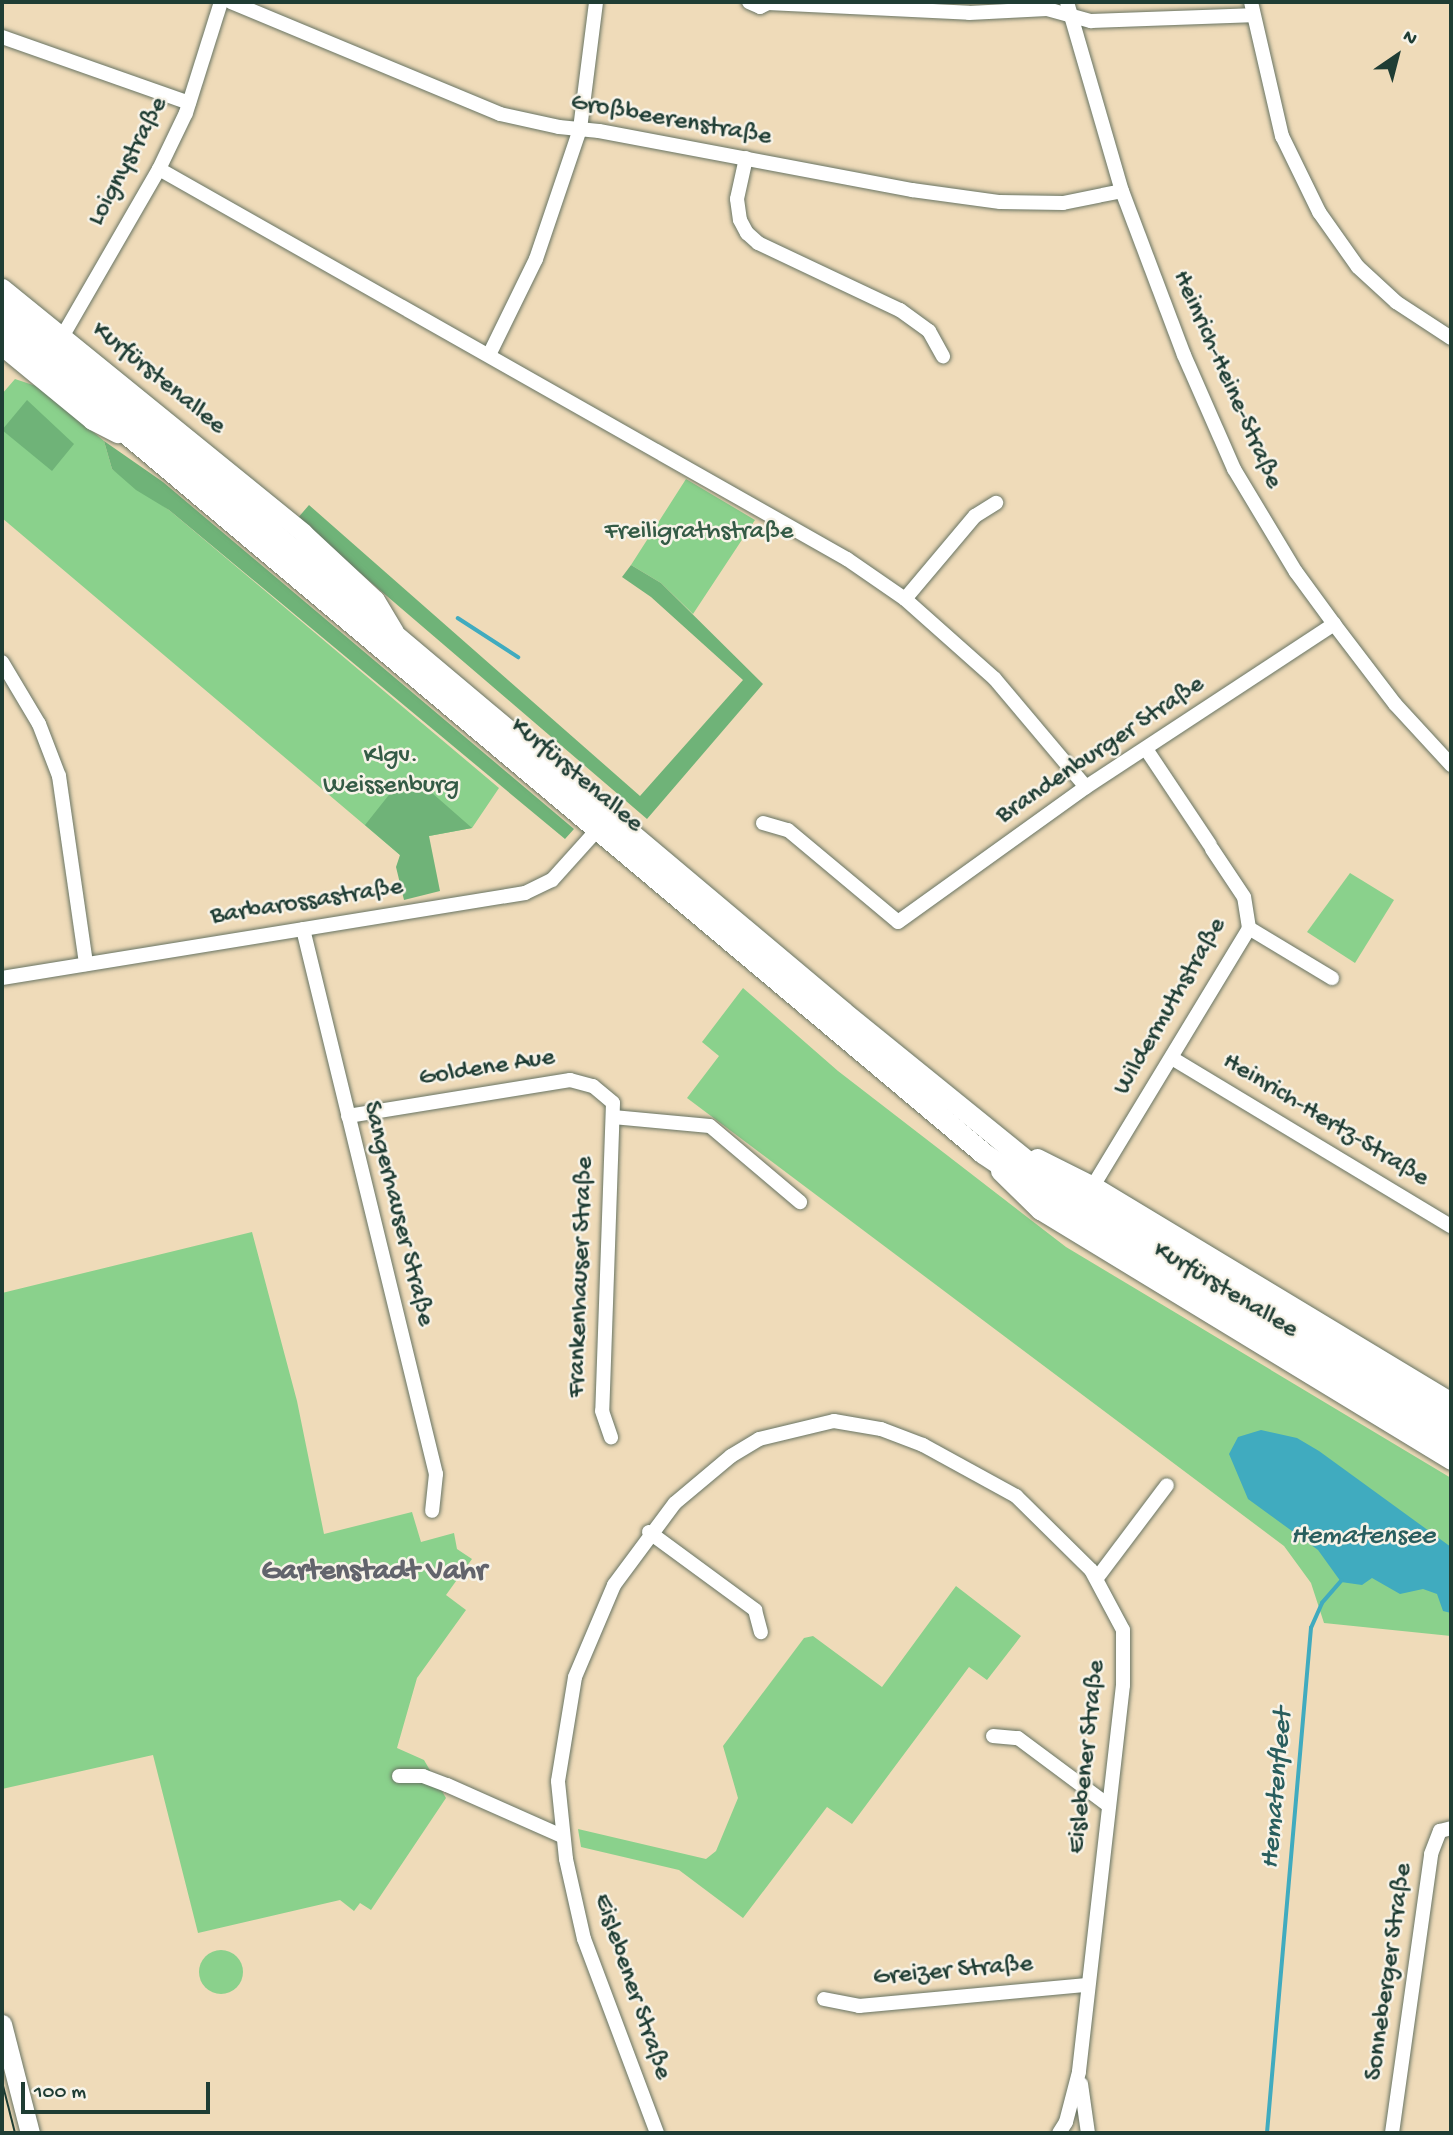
<!DOCTYPE html>
<meta charset="utf-8">
<style>
body{margin:0}
#map{position:relative;width:1453px;height:2135px;overflow:hidden;background:#efdbb9;font-family:"Gochi Hand",sans-serif}
div>[style]{position:absolute}
.green>*{inset:0;background:#8ad18c}
.round{border-radius:50%}
.forest>*{inset:0;background:#6fb378}
.water>*{inset:0;background:#40abbf}
.stream>*{height:3.5px;margin:-1.75px;padding:0 1.75px;transform-origin:1.75px;border-radius:1.75px;background:#40abbf}
.roads{filter:drop-shadow(0 0 2px #687463) drop-shadow(0 0 2px #687463)}
.street>*{height:14px;margin:-7px;padding:0 7px;transform-origin:7px;border-radius:7px;background:#fff}
.secondary>*{height:19px;margin:-9.5px;padding:0 9.5px;transform-origin:9.5px;border-radius:9.5px;background:#fff}
.primary>*{height:21px;margin:-10.5px;padding:0 10.5px;transform-origin:10.5px;border-radius:10.5px;background:#fff}
.tram>*{height:2px;margin:-1px;padding:0 1px;transform-origin:1px;border-radius:1px;background:#1f3d34}
span{translate:-50% -50%;white-space:nowrap;text-align:center;line-height:1.15;-webkit-text-stroke:5px #f7f3e8;paint-order:stroke}
.street-label{font-size:26px;color:#1f3d34}
.park-label{font-size:26px;color:#345b46}
.water-label{font-size:28px;color:#295e5e;font-style:italic}
.quarter-label{font-size:30px;color:#62646c;font-weight:700}
.frame{position:absolute;inset:0;border:4px solid #1f3d34;pointer-events:none}
.north{position:absolute;left:1362px;top:21px;width:70px;height:70px;-webkit-text-stroke:5px #f7f3e8;paint-order:stroke;rotate:35deg;font-size:19px;font-weight:700;line-height:28px;text-align:center;color:#1f3d34}
.north::after{content:'';display:block;margin:auto;width:24px;height:32px;background:#1f3d34;clip-path:polygon(50% 0,100% 100%,50% 72%,0 100%)}
.scale{position:absolute;left:21px;top:2082px;width:189px;height:32px;box-sizing:border-box;border:4px solid #1f3d34;border-top:0;padding-left:9px;font-size:21px;line-height:24px;white-space:nowrap;color:#1f3d34;-webkit-text-stroke:5px #f7f3e8;paint-order:stroke}
</style>
<div id="map">
<div class="green">
<i style="clip-path:polygon(15px 379px,39px 387px,104px 441px,112px 469px,169px 510px,499px 788px,472px 828px,429px 836px,400px 855px,2px 518px,2px 394px)"></i>
<i style="clip-path:polygon(686px 479px,755px 520px,693px 614px,661px 583px,631px 565px)"></i>
<i style="clip-path:polygon(1350px 873px,1394px 900px,1355px 963px,1307px 932px)"></i>
<i style="clip-path:polygon(743px 988px,838px 1071px,1066px 1247px,1451px 1478px,1451px 1636px,1324px 1623px,1311px 1583px,1284px 1546px,687px 1098px,719px 1056px,702px 1042px)"></i>
<i style="clip-path:polygon(252px 1232px,297px 1401px,324px 1534px,412px 1512px,421px 1542px,454px 1533px,457px 1549px,472px 1559px,446px 1595px,466px 1610px,417px 1678px,397px 1748px,424px 1760px,446px 1798px,371px 1910px,360px 1903px,354px 1911px,340px 1900px,198px 1933px,153px 1755px,2px 1789px,2px 1293px)"></i>
<i style="clip-path:polygon(956px 1586px,1021px 1636px,987px 1680px,969px 1667px,852px 1824px,827px 1807px,743px 1918px,679px 1870px,581px 1847px,578px 1829px,706px 1859px,716px 1851px,738px 1798px,723px 1746px,804px 1638px,813px 1636px,882px 1687px)"></i>
<i class="round" style="left:199px;top:1950px;width:44px;height:44px"></i>
</div>
<div class="forest">
<i style="clip-path:polygon(27px 400px,74px 444px,52px 471px,2px 430px)"></i>
<i style="clip-path:polygon(104px 441px,163px 482px,574px 829px,565px 839px,169px 510px,136px 490px,112px 469px)"></i>
<i style="clip-path:polygon(309px 505px,640px 796px,743px 680px,651px 597px,622px 577px,631px 565px,661px 583px,763px 684px,647px 819px,297px 519px)"></i>
<i style="clip-path:polygon(415px 778px,472px 828px,429px 836px,440px 891px,404px 900px,396px 867px,400px 855px,365px 825px,392px 791px)"></i>
</div>
<div class="water">
<i style="clip-path:polygon(1261px 1430px,1297px 1438px,1319px 1451px,1451px 1547px,1451px 1613px,1443px 1611px,1437px 1594px,1423px 1589px,1400px 1594px,1372px 1578px,1362px 1585px,1341px 1582px,1318px 1550px,1248px 1499px,1229px 1454px,1238px 1437px)"></i>
</div>
<div class="stream">
<i style="left:458px;top:618px;width:72px;rotate:33deg"></i>
<i style="left:1267px;top:2133px;width:507px;rotate:-85.02deg"></i>
<i style="left:1311px;top:1628px;width:27px;rotate:-66deg"></i>
<i style="left:1322px;top:1603px;width:30px;rotate:-49deg"></i>
</div>
<div class="roads">
<div class="street">
<i style="left:231px;top:2px;width:291px;rotate:22.6deg"></i>
<i style="left:500px;top:114px;width:60px;rotate:12.4deg"></i>
<i style="left:559px;top:127px;width:40px;rotate:5.7deg"></i>
<i style="left:599px;top:131px;width:319px;rotate:10.7deg"></i>
<i style="left:912px;top:190px;width:89px;rotate:7.8deg"></i>
<i style="left:1000px;top:202px;width:63px;rotate:0.9deg"></i>
<i style="left:1063px;top:203px;width:60px;rotate:-11.5deg"></i>
<i style="left:749px;top:2px;width:12px;rotate:24deg"></i>
<i style="left:760px;top:7px;width:9px;rotate:-27deg"></i>
<i style="left:768px;top:3px;width:201px;rotate:2.8deg"></i>
<i style="left:969px;top:13px;width:78px;rotate:-2.9deg"></i>
<i style="left:1047px;top:9px;width:46px;rotate:15.3deg"></i>
<i style="left:1091px;top:21px;width:162px;rotate:-2.1deg"></i>
<i style="left:1067px;top:2px;width:197px;rotate:73.8deg"></i>
<i style="left:1122px;top:191px;width:175px;rotate:69.3deg"></i>
<i style="left:1184px;top:355px;width:124px;rotate:66.3deg"></i>
<i style="left:1234px;top:469px;width:120px;rotate:59deg"></i>
<i style="left:1296px;top:572px;width:64px;rotate:53.8deg"></i>
<i style="left:1334px;top:624px;width:101px;rotate:52.7deg"></i>
<i style="left:1395px;top:704px;width:83px;rotate:47.4deg"></i>
<i style="left:1251px;top:2px;width:138px;rotate:77deg"></i>
<i style="left:1282px;top:136px;width:85px;rotate:64deg"></i>
<i style="left:1319px;top:212px;width:67px;rotate:54.7deg"></i>
<i style="left:1358px;top:267px;width:52px;rotate:42.6deg"></i>
<i style="left:1396px;top:302px;width:66px;rotate:33.2deg"></i>
<i style="left:2px;top:37px;width:198px;rotate:19.4deg"></i>
<i style="left:746px;top:158px;width:42px;rotate:102.4deg"></i>
<i style="left:737px;top:199px;width:21px;rotate:82deg"></i>
<i style="left:740px;top:220px;width:15px;rotate:62deg"></i>
<i style="left:747px;top:233px;width:15px;rotate:42deg"></i>
<i style="left:758px;top:243px;width:157px;rotate:25.3deg"></i>
<i style="left:900px;top:310px;width:36px;rotate:36deg"></i>
<i style="left:929px;top:331px;width:29px;rotate:61deg"></i>
<i style="left:159px;top:169px;width:791px;rotate:29.55deg"></i>
<i style="left:847px;top:559px;width:70px;rotate:34.6deg"></i>
<i style="left:905px;top:599px;width:120px;rotate:41.6deg"></i>
<i style="left:995px;top:679px;width:141px;rotate:49.9deg"></i>
<i style="left:62px;top:337px;width:194px;rotate:-60deg"></i>
<i style="left:159px;top:169px;width:62px;rotate:-64.3deg"></i>
<i style="left:186px;top:113px;width:116px;rotate:-72.5deg"></i>
<i style="left:489px;top:355px;width:107px;rotate:-63.9deg"></i>
<i style="left:536px;top:259px;width:137px;rotate:-71.3deg"></i>
<i style="left:580px;top:129px;width:128px;rotate:-82.8deg"></i>
<i style="left:905px;top:599px;width:109px;rotate:-49.9deg"></i>
<i style="left:975px;top:516px;width:25px;rotate:-32deg"></i>
<i style="left:2px;top:662px;width:72px;rotate:59.2deg"></i>
<i style="left:39px;top:724px;width:56px;rotate:69deg"></i>
<i style="left:59px;top:776px;width:190px;rotate:81.8deg"></i>
<i style="left:1146px;top:749px;width:115px;rotate:56.3deg"></i>
<i style="left:763px;top:823px;width:26px;rotate:16deg"></i>
<i style="left:788px;top:830px;width:143px;rotate:39.9deg"></i>
<i style="left:898px;top:922px;width:231px;rotate:-35.7deg"></i>
<i style="left:1086px;top:787px;width:297px;rotate:-33.3deg"></i>
<i style="left:1249px;top:928px;width:97px;rotate:31.1deg"></i>
<i style="left:303px;top:929px;width:561px;rotate:76.29deg"></i>
<i style="left:436px;top:1474px;width:37px;rotate:96deg"></i>
<i style="left:2px;top:978px;width:530px;rotate:-9.23deg"></i>
<i style="left:525px;top:893px;width:30px;rotate:-26deg"></i>
<i style="left:552px;top:880px;width:67px;rotate:-48deg"></i>
<i style="left:1172px;top:1058px;width:326px;rotate:31.1deg"></i>
<i style="left:348px;top:1116px;width:225px;rotate:-9.2deg"></i>
<i style="left:570px;top:1080px;width:24px;rotate:15deg"></i>
<i style="left:593px;top:1086px;width:26px;rotate:40deg"></i>
<i style="left:613px;top:1103px;width:308px;rotate:92deg"></i>
<i style="left:602px;top:1411px;width:28px;rotate:71deg"></i>
<i style="left:613px;top:1117px;width:97px;rotate:5.3deg"></i>
<i style="left:710px;top:1126px;width:118px;rotate:40.2deg"></i>
<i style="left:1093px;top:1186px;width:301px;rotate:-58.8deg"></i>
<i style="left:1249px;top:928px;width:31px;rotate:-99deg"></i>
<i style="left:1244px;top:897px;width:58px;rotate:-123.7deg"></i>
<i style="left:649px;top:1532px;width:132px;rotate:36.3deg"></i>
<i style="left:755px;top:1610px;width:23px;rotate:75deg"></i>
<i style="left:1097px;top:1578px;width:116px;rotate:-53deg"></i>
<i style="left:993px;top:1736px;width:25px;rotate:5deg"></i>
<i style="left:1018px;top:1738px;width:112px;rotate:36.7deg"></i>
<i style="left:399px;top:1776px;width:24px"></i>
<i style="left:423px;top:1776px;width:26px;rotate:21deg"></i>
<i style="left:447px;top:1785px;width:126px;rotate:23.9deg"></i>
<i style="left:824px;top:1999px;width:36px;rotate:11deg"></i>
<i style="left:859px;top:2006px;width:229px;rotate:-5.3deg"></i>
<i style="left:1081px;top:2084px;width:49px;rotate:81.9deg"></i>
<i style="left:657px;top:2133px;width:207px;rotate:-110.6deg"></i>
<i style="left:584px;top:1939px;width:82px;rotate:-102.7deg"></i>
<i style="left:566px;top:1859px;width:78px;rotate:-95.9deg"></i>
<i style="left:558px;top:1781px;width:105px;rotate:-80.7deg"></i>
<i style="left:575px;top:1677px;width:100px;rotate:-67deg"></i>
<i style="left:614px;top:1585px;width:102px;rotate:-53.4deg"></i>
<i style="left:675px;top:1503px;width:73px;rotate:-40deg"></i>
<i style="left:731px;top:1456px;width:33px;rotate:-31deg"></i>
<i style="left:759px;top:1439px;width:77px;rotate:-13.5deg"></i>
<i style="left:834px;top:1421px;width:48px;rotate:9.7deg"></i>
<i style="left:881px;top:1429px;width:45px;rotate:20.9deg"></i>
<i style="left:923px;top:1445px;width:106px;rotate:28.7deg"></i>
<i style="left:1016px;top:1496px;width:105px;rotate:44.6deg"></i>
<i style="left:1091px;top:1570px;width:68px;rotate:61.9deg"></i>
<i style="left:1123px;top:1630px;width:55px;rotate:90deg"></i>
<i style="left:1123px;top:1685px;width:389px;rotate:96.5deg"></i>
<i style="left:1079px;top:2072px;width:52px;rotate:104.6deg"></i>
<i style="left:1066px;top:2122px;width:13px;rotate:122deg"></i>
<i style="left:1392px;top:2133px;width:282px;rotate:-82deg"></i>
<i style="left:1431px;top:1854px;width:25px;rotate:-69deg"></i>
<i style="left:1440px;top:1831px;width:11px;rotate:-15deg"></i>
</div>
<div class="secondary">
<i style="left:2px;top:288px;width:388px;rotate:39.1deg"></i>
<i style="left:303px;top:533px;width:98px;rotate:42.9deg"></i>
<i style="left:375px;top:600px;width:37px;rotate:59deg"></i>
<i style="left:2px;top:346px;width:117px;rotate:39.4deg"></i>
<i style="left:92px;top:420px;width:29px;rotate:27deg"></i>
<i style="left:1037px;top:1158px;width:63px;rotate:26.6deg"></i>
<i style="left:1093px;top:1186px;width:418px;rotate:31.1deg"></i>
<i style="left:1000px;top:1171px;width:56px;rotate:44.3deg"></i>
<i style="left:1040px;top:1210px;width:481px;rotate:31.3deg"></i>
<i style="left:2px;top:2024px;width:113px;rotate:75.6deg"></i>
</div>
<div class="primary">
<i style="left:2px;top:305px;width:1099px;rotate:40.05deg"></i>
<i style="left:843px;top:1012px;width:245px;rotate:39deg"></i>
<i style="left:1033px;top:1166px;width:489px;rotate:31.2deg"></i>
<i style="left:2px;top:329px;width:1281px;rotate:40.03deg"></i>
<i style="left:983px;top:1153px;width:112px;rotate:33.7deg"></i>
<i style="left:1076px;top:1215px;width:438px;rotate:31.1deg"></i>
</div>
</div>
<div class="tram">
<i style="left:2px;top:2082px;width:53px;rotate:75.7deg"></i>
</div>
<div class="street-label">
<span style="left:671px;top:121px;rotate:10deg">Großbeerenstraße</span>
<span style="left:129px;top:162px;rotate:-62deg">Loignystraße</span>
<span style="left:158px;top:379px;rotate:39deg">Kurfürstenallee</span>
<span style="left:1226px;top:380px;rotate:66deg">Heinrich-Heine-Straße</span>
<span style="left:1101px;top:751px;rotate:-34deg">Brandenburger Straße</span>
<span style="left:576px;top:776px;rotate:40deg">Kurfürstenallee</span>
<span style="left:307px;top:903px;rotate:-9deg">Barbarossastraße</span>
<span style="left:1171px;top:1007px;rotate:-60deg">Wildermuthstraße</span>
<span style="left:487px;top:1069px;rotate:-9deg">Goldene Aue</span>
<span style="left:1325px;top:1121px;rotate:31deg">Heinrich-Hertz-Straße</span>
<span style="left:397px;top:1214px;rotate:76deg">Sangerhauser Straße</span>
<span style="left:582px;top:1277px;rotate:-88deg">Frankenhauser Straße</span>
<span style="left:1225px;top:1291px;rotate:31deg">Kurfürstenallee</span>
<span style="left:1088px;top:1757px;rotate:-84deg">Eislebener Straße</span>
<span style="left:953px;top:1972px;rotate:-5deg">Greizer Straße</span>
<span style="left:1390px;top:1972px;rotate:-82deg">Sonneberger Straße</span>
<span style="left:631px;top:1987px;rotate:71deg">Eislebener Straße</span>
</div>
<div class="park-label">
<span style="left:699px;top:533px">Freiligrathstraße</span>
<span style="left:391px;top:772px">Klgv.<br>Weissenburg</span>
</div>
<div class="water-label">
<span style="left:1363px;top:1537px">Hematensee</span>
<span style="left:1278px;top:1789px;rotate:-85deg">Hematenfleet</span>
</div>
<div class="quarter-label">
<span style="left:374px;top:1573px">Gartenstadt Vahr</span>
</div>
<div class="frame"></div>
<div class="north">N</div>
<div class="scale">100 m</div>
</div>
